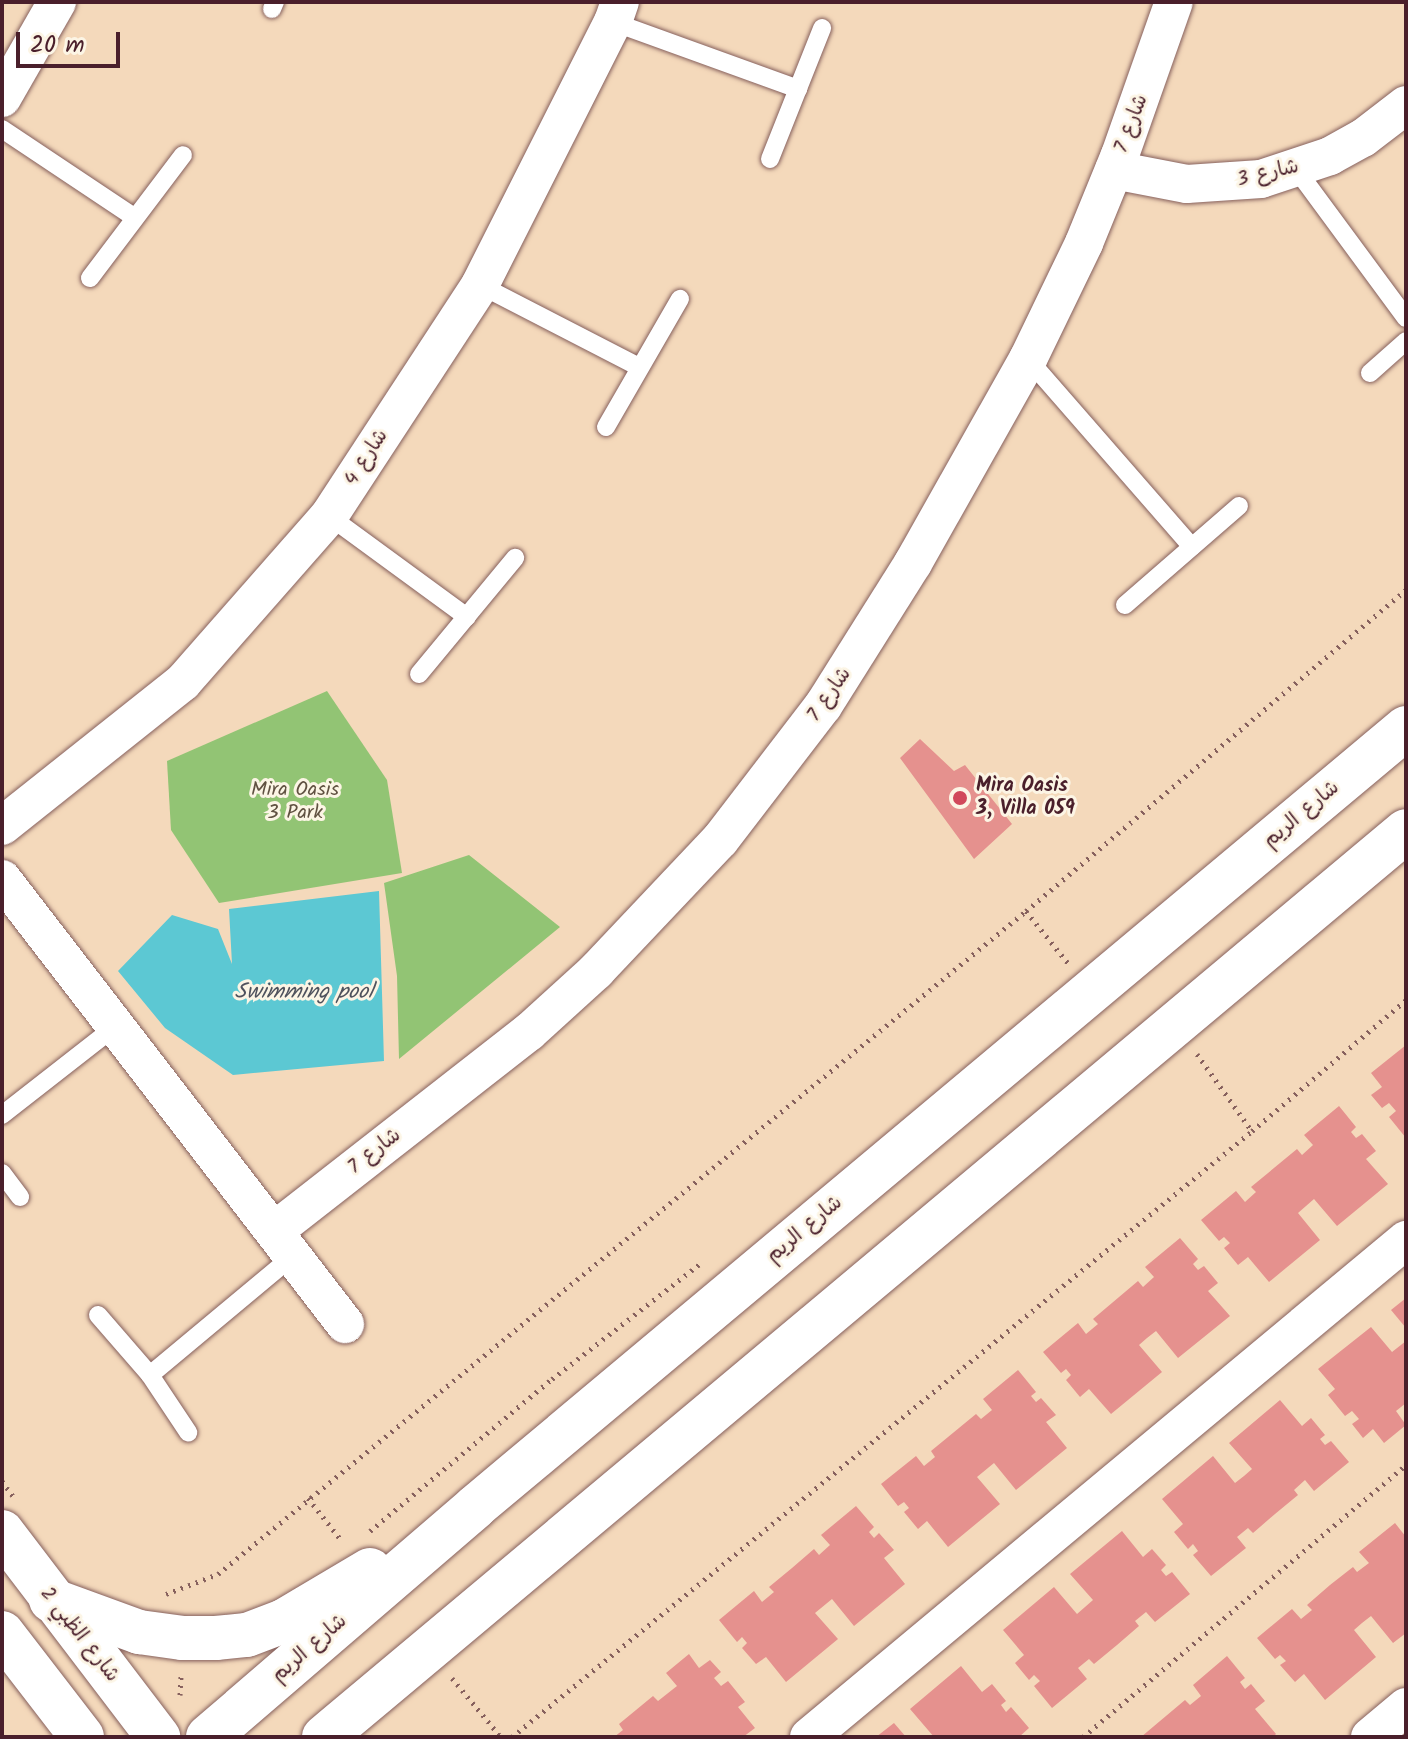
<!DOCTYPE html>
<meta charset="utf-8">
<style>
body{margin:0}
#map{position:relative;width:1408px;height:1739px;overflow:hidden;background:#f4d9bb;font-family:Kalam,"Playpen Sans Arabic",sans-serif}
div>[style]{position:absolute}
.green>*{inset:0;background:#92c474}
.water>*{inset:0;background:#5cc8d3}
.building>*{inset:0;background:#e5918e}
.path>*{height:5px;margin-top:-2.5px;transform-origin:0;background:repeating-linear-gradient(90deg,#86605d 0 2px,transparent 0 8px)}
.roads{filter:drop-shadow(0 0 2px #86605d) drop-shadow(0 0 2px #86605d)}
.service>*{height:18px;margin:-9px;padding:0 9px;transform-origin:9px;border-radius:9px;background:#fff}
.minor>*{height:38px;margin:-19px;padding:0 19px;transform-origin:19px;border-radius:19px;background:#fff}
.tertiary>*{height:44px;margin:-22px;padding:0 22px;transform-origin:22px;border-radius:22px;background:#fff}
.dots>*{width:22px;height:22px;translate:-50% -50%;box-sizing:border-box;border:4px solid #fcf5e5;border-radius:50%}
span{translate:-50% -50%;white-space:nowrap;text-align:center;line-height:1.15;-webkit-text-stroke:6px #fcf5e5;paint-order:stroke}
.street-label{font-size:20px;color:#4a1f2b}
.poi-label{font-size:20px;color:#4a1f2b;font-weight:700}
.left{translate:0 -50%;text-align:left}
.park-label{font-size:20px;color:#605141}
.water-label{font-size:22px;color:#4f525d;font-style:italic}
.frame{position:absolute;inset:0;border:4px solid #4a1f2b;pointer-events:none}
.scale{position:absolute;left:16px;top:32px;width:104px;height:36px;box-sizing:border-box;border:4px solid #4a1f2b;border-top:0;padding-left:10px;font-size:24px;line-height:28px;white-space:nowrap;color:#4a1f2b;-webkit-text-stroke:6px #fcf5e5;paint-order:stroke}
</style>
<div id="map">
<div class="green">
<i style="clip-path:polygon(327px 691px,387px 780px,402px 873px,219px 903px,171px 830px,167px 761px)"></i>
<i style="clip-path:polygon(469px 855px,560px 927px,399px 1059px,397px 976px,384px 883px)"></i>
</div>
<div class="water">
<i style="clip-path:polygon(379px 891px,384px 1061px,233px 1075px,165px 1028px,118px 971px,172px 915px,218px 929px,232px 964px,229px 909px)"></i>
</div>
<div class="building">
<i style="clip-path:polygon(920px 739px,954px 771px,965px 765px,1012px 824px,974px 859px,900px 758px)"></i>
<i style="clip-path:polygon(1406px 1045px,1406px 1138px,1389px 1117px,1396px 1111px,1389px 1103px,1382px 1108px,1371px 1095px,1382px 1087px,1371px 1073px)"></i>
<i style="clip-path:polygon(1339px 1106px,1356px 1127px,1351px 1132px,1356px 1138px,1362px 1134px,1376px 1151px,1366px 1159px,1388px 1184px,1337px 1226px,1314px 1199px,1298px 1213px,1320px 1240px,1269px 1282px,1248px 1257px,1238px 1265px,1224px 1248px,1230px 1243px,1224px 1237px,1219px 1241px,1201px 1220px,1236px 1191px,1245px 1202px,1256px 1192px,1251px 1187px,1297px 1149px,1302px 1155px,1313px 1145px,1304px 1135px)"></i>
<i style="clip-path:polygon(1180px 1238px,1198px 1259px,1193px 1264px,1198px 1270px,1204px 1266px,1218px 1283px,1208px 1291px,1230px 1316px,1178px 1358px,1156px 1331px,1147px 1338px,1139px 1345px,1162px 1372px,1111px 1414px,1089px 1389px,1080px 1397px,1066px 1380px,1071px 1375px,1066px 1369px,1061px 1373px,1043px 1352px,1078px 1323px,1086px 1334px,1098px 1324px,1093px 1319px,1138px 1281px,1143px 1287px,1154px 1277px,1145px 1267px)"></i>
<i style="clip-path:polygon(1406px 1298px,1406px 1328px,1391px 1310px)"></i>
<i style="clip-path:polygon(1371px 1327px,1392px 1352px,1406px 1341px,1406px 1403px,1396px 1411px,1406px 1425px,1384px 1443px,1373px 1429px,1363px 1438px,1352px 1424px,1359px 1419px,1352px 1411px,1345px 1416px,1328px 1395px,1335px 1389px,1318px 1369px)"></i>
<i style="clip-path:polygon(1018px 1370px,1036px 1392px,1031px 1396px,1036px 1402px,1041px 1398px,1056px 1415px,1046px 1422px,1067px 1448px,1016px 1490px,994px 1463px,977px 1477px,1000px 1504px,948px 1547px,927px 1521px,918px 1529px,904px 1512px,909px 1508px,904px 1502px,898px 1506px,881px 1484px,916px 1456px,924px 1466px,935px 1457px,931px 1451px,976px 1414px,981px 1419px,992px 1410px,983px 1399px)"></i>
<i style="clip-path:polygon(1280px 1400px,1302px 1426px,1311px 1418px,1325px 1435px,1320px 1439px,1325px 1445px,1331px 1441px,1349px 1462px,1314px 1491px,1305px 1480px,1294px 1490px,1298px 1495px,1275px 1514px,1253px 1533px,1248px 1528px,1237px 1537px,1246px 1548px,1211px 1576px,1193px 1555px,1198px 1551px,1193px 1544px,1188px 1549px,1174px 1532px,1183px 1524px,1162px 1499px,1213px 1456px,1235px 1483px,1244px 1476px,1252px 1469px,1229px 1443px)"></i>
<i style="clip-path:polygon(856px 1506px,874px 1527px,869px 1532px,874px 1538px,879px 1533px,894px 1550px,884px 1558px,905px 1584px,854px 1626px,832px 1599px,815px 1613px,838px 1639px,786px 1682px,766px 1657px,756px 1664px,742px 1648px,747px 1643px,742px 1637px,737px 1642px,719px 1620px,754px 1591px,762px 1602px,774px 1592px,769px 1587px,792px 1568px,814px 1549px,819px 1555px,830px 1545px,821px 1535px)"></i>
<i style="clip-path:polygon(1395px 1523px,1406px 1537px,1406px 1633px,1393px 1643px,1371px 1616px,1362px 1623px,1354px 1630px,1376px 1657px,1325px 1700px,1304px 1674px,1295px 1682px,1280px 1665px,1286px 1661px,1280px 1655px,1275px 1659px,1257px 1638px,1292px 1609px,1301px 1619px,1312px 1610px,1307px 1605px,1330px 1585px,1353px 1567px,1357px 1572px,1369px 1563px,1359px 1552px)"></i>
<i style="clip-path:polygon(1122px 1531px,1143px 1557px,1152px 1549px,1166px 1565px,1161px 1570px,1166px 1576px,1172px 1572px,1190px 1594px,1155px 1622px,1146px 1612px,1135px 1621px,1139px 1626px,1117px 1645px,1094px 1664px,1089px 1659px,1078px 1668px,1087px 1679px,1052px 1708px,1034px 1686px,1040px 1681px,1034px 1675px,1029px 1680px,1015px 1663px,1024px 1655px,1003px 1630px,1054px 1587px,1077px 1614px,1093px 1600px,1070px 1574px)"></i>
<i style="clip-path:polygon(689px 1654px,699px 1668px,710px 1660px,721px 1672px,714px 1678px,721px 1686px,728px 1681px,745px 1702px,738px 1707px,755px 1728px,743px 1737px,614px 1737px,623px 1730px,619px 1724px,653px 1696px,658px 1701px,677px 1686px,666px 1673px)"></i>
<i style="clip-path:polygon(1227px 1656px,1245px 1678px,1240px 1682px,1245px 1689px,1251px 1684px,1265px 1701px,1255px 1709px,1276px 1734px,1273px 1737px,1141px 1737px,1185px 1700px,1190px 1705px,1201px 1696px,1193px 1685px)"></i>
<i style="clip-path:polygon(961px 1666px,982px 1692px,992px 1684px,1006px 1701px,1001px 1705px,1006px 1712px,1011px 1707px,1029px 1728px,1019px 1737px,934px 1737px,910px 1709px)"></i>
<i style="clip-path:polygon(894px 1723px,906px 1737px,876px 1737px)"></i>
</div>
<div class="path">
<i style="left:1026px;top:911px;width:67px;rotate:51.1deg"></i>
<i style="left:1197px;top:1054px;width:95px;rotate:54.5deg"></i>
<i style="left:2px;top:1481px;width:19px;rotate:54deg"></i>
<i style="left:308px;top:1498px;width:55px;rotate:51.7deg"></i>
<i style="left:370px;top:1531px;width:237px;rotate:-39.9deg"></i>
<i style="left:552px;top:1379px;width:189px;rotate:-37.9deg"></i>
<i style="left:166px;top:1594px;width:56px;rotate:-21deg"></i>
<i style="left:218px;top:1574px;width:1045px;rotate:-39.37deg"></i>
<i style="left:1026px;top:911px;width:497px;rotate:-40.2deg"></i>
<i style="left:452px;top:1678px;width:77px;rotate:50.3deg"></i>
<i style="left:180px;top:1695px;width:20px;rotate:-87deg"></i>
<i style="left:512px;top:1737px;width:956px;rotate:-39.31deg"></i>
<i style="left:1252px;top:1131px;width:202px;rotate:-40.4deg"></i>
<i style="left:1083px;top:1737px;width:422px;rotate:-40.1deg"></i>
</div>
<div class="roads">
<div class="service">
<i style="left:272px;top:9px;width:8px;rotate:-67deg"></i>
<i style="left:613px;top:22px;width:197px;rotate:19.9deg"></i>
<i style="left:2px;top:129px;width:159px;rotate:33.7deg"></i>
<i style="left:770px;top:159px;width:141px;rotate:-68.3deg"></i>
<i style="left:1296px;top:169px;width:185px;rotate:53.6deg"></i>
<i style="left:90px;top:278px;width:154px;rotate:-52.9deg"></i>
<i style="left:480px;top:285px;width:179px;rotate:27.3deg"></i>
<i style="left:1028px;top:359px;width:249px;rotate:48.9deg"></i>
<i style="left:1370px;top:373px;width:48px;rotate:-41.6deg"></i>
<i style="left:606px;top:427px;width:148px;rotate:-60deg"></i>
<i style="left:329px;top:516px;width:171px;rotate:36.2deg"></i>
<i style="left:1125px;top:605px;width:151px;rotate:-41deg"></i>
<i style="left:419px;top:674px;width:151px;rotate:-50.4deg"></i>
<i style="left:2px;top:1115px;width:145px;rotate:-38deg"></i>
<i style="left:2px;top:1173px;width:30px;rotate:53deg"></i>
<i style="left:98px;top:1315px;width:79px;rotate:49.1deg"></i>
<i style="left:150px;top:1375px;width:69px;rotate:56.3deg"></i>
<i style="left:150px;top:1375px;width:186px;rotate:-39.8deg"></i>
</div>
<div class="minor">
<i style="left:2px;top:98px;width:111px;rotate:-60.2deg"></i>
<i style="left:1114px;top:170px;width:74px;rotate:10.9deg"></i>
<i style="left:1187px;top:184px;width:74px;rotate:-3.9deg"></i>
<i style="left:1261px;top:179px;width:73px;rotate:-18.4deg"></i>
<i style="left:1330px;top:156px;width:38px;rotate:-29deg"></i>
<i style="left:1363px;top:138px;width:54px;rotate:-37.5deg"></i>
<i style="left:2px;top:826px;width:231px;rotate:-38.5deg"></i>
<i style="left:183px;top:682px;width:221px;rotate:-48.7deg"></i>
<i style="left:329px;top:516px;width:276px;rotate:-56.8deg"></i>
<i style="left:480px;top:285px;width:295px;rotate:-63.2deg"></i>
<i style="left:613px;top:22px;width:21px;rotate:-71deg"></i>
<i style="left:2px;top:879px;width:562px;rotate:52.38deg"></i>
<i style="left:274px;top:1231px;width:323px;rotate:-38deg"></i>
<i style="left:529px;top:1032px;width:91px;rotate:-42.3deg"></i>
<i style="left:596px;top:971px;width:180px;rotate:-46.6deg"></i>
<i style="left:720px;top:840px;width:169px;rotate:-52.5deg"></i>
<i style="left:823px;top:706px;width:169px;rotate:-57.8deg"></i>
<i style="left:913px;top:563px;width:234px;rotate:-60.6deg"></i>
<i style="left:1028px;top:359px;width:129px;rotate:-64.2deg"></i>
<i style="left:1084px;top:243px;width:95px;rotate:-67.8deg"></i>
<i style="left:1120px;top:155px;width:162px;rotate:-70.6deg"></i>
<i style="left:809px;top:1737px;width:777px;rotate:-39.78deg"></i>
<i style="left:1370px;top:1737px;width:47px;rotate:-39.8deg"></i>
</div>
<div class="tertiary">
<i style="left:2px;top:1532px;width:258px;rotate:52.7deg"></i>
<i style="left:51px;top:1600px;width:94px;rotate:20deg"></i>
<i style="left:139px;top:1632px;width:43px;rotate:7.9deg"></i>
<i style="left:182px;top:1638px;width:34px"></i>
<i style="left:216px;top:1638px;width:31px;rotate:-6deg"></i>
<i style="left:247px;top:1635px;width:40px;rotate:-21deg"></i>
<i style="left:284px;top:1621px;width:100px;rotate:-30.7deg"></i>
<i style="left:2px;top:1633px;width:131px;rotate:52.4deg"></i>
<i style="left:208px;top:1737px;width:352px;rotate:-40.7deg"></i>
<i style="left:475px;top:1507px;width:1214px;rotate:-39.92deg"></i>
<i style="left:324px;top:1737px;width:1411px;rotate:-39.94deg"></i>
</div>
</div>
<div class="dots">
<i style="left:960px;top:798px;background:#d1495b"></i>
</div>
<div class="street-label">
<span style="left:1132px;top:124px;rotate:-69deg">شارع 7</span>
<span style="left:1268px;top:174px;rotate:-13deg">شارع 3</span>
<span style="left:367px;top:458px;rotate:-57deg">شارع 4</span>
<span style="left:830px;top:695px;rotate:-55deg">شارع 7</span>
<span style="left:1302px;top:815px;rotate:-40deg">شارع الريم</span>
<span style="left:375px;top:1152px;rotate:-38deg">شارع 7</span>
<span style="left:805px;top:1230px;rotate:-40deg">شارع الريم</span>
<span style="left:79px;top:1635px;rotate:52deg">شارع الظبي 2</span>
<span style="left:310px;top:1649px;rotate:-41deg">شارع الريم</span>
</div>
<div class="poi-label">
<span class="left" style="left:976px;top:798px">Mira Oasis<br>3, Villa 059</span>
</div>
<div class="park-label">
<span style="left:295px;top:802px">Mira Oasis<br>3 Park</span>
</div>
<div class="water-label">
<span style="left:304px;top:993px">Swimming pool</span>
</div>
<div class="frame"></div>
<div class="scale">20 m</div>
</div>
